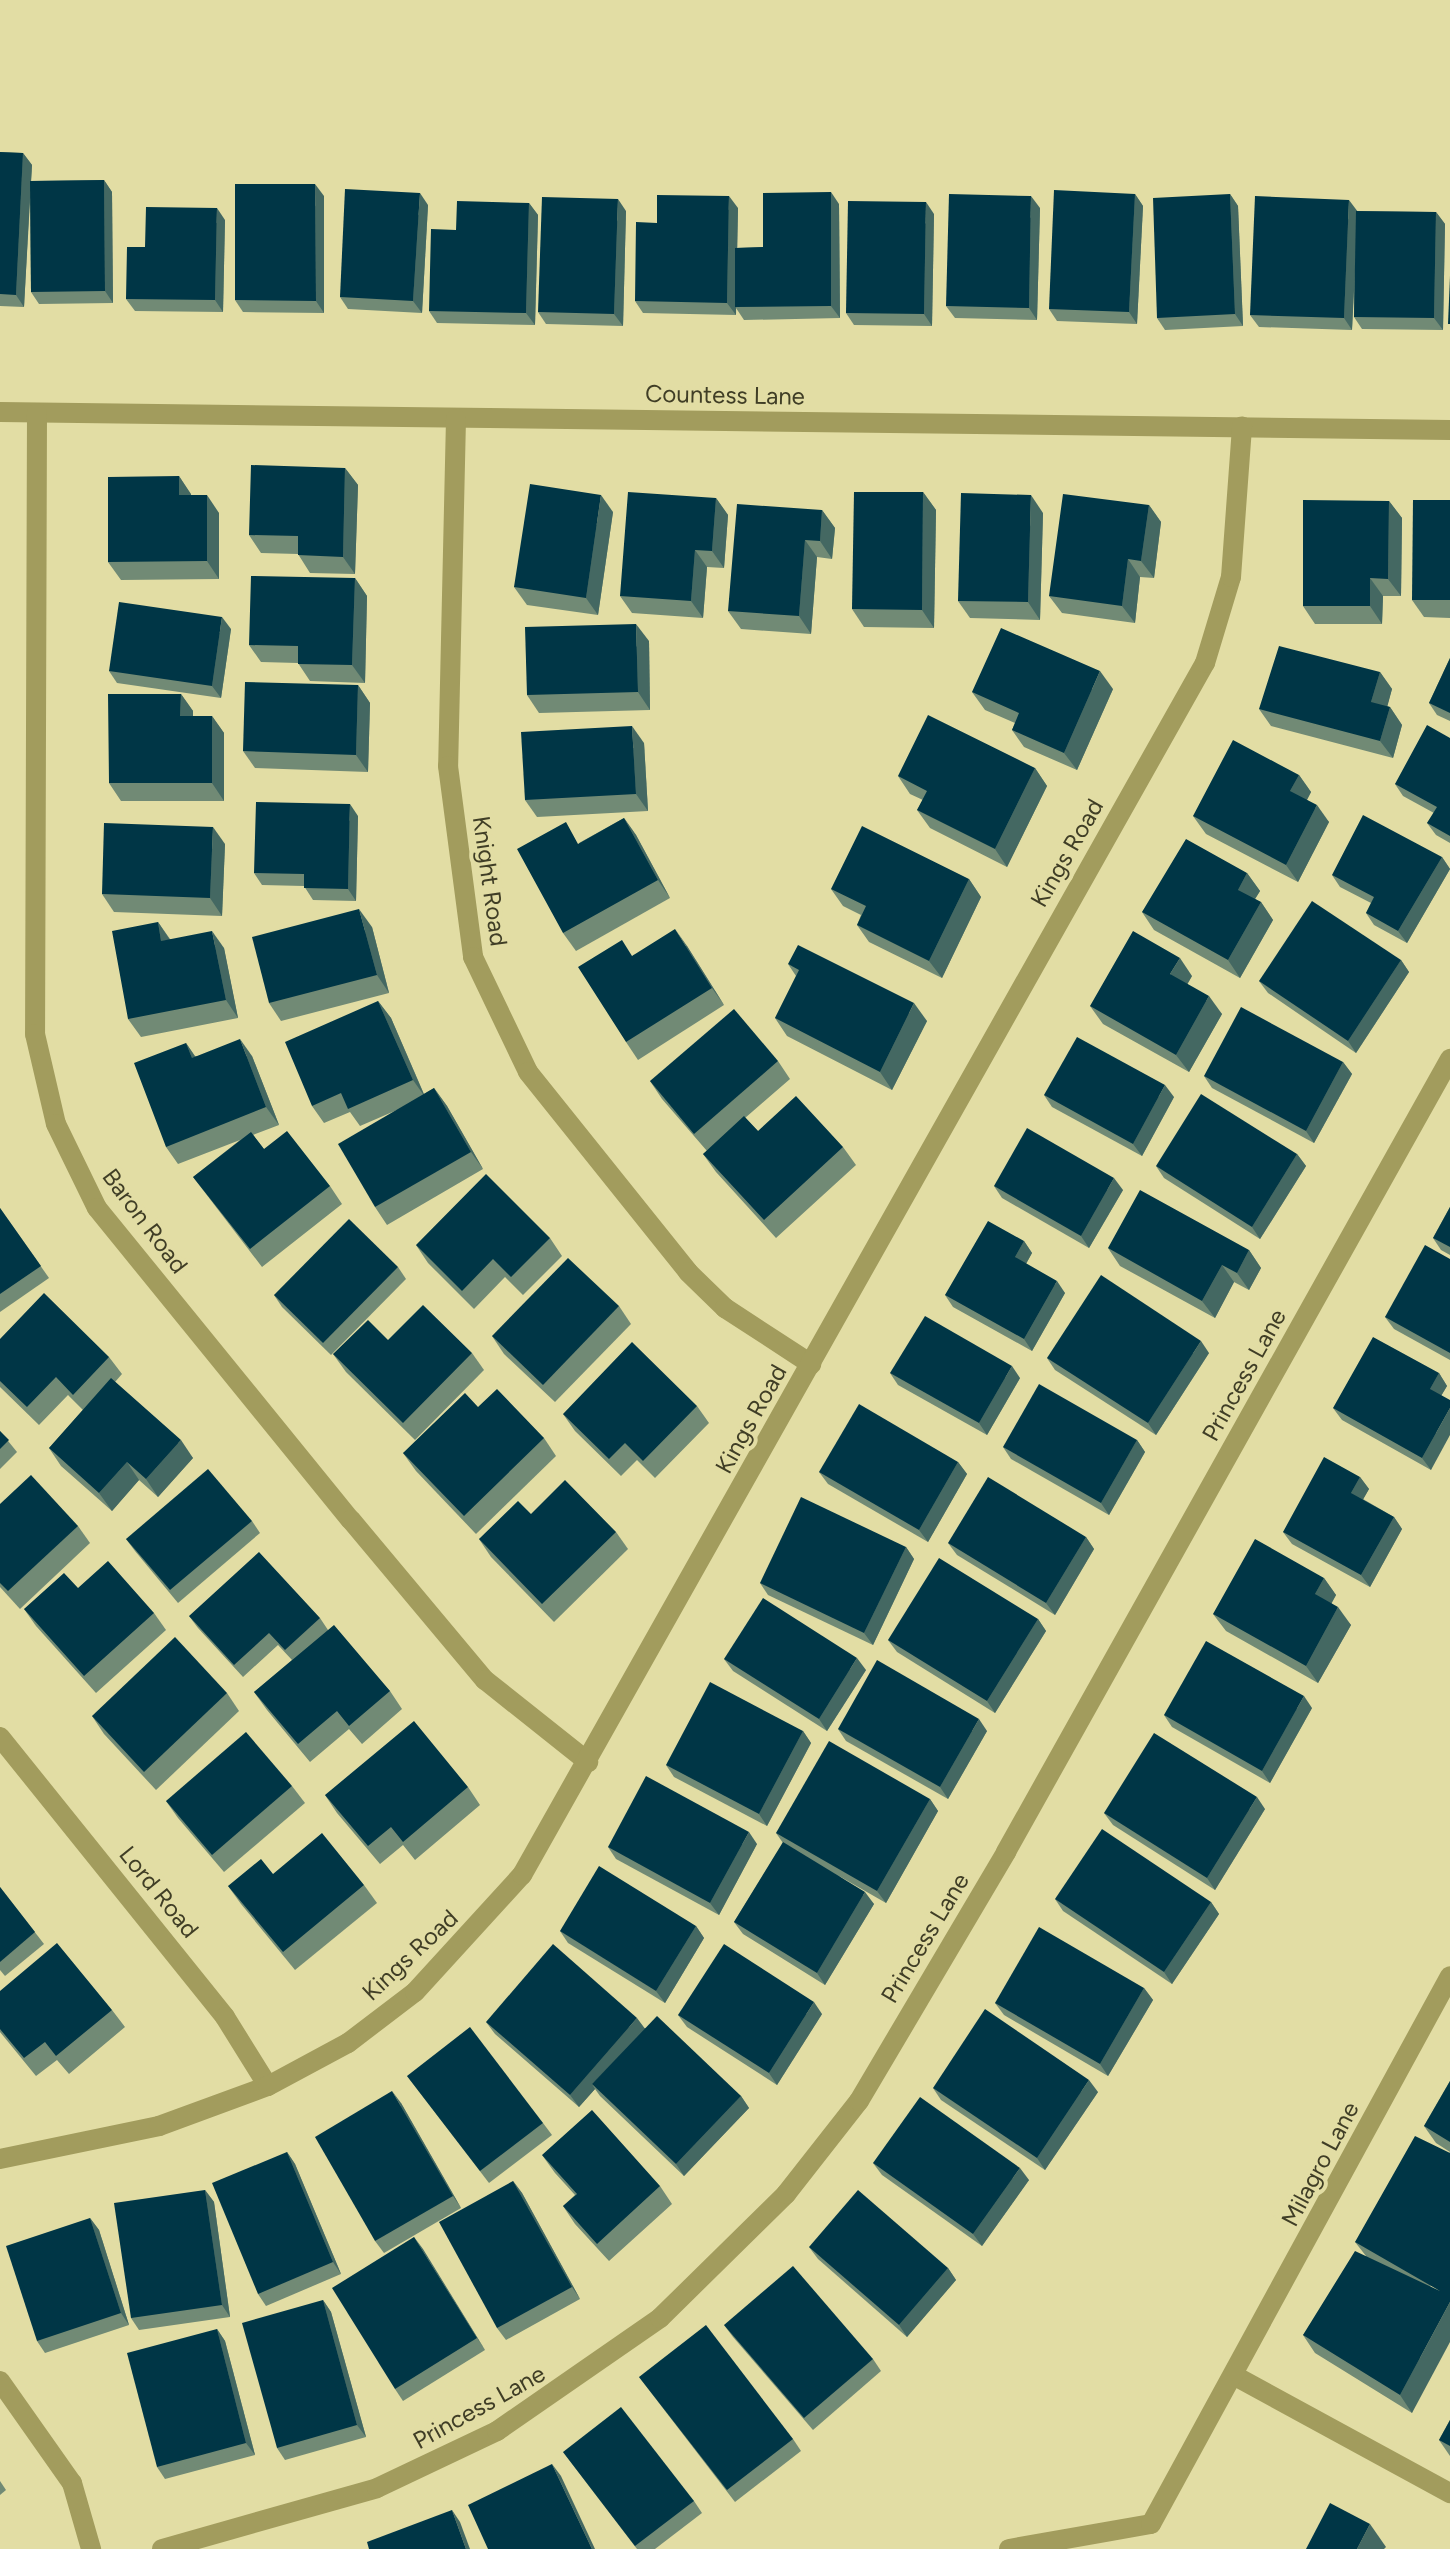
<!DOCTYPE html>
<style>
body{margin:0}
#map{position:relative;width:1450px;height:2549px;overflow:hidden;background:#e2dda4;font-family:Figtree,sans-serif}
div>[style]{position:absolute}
.street>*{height:20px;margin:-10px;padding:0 10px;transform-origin:10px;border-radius:10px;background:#a29c5d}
.wall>*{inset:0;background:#718a75}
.shaded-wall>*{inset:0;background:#446862}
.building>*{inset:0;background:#003646}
span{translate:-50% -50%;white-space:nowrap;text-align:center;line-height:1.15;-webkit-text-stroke:8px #e2dda4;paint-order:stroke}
.street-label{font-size:24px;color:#403e26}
</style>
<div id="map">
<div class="street">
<i style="left:0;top:412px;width:1450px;rotate:0.71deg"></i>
<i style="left:37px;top:413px;width:621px;rotate:90.18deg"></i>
<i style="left:35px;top:1034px;width:92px;rotate:76.9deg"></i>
<i style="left:56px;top:1124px;width:93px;rotate:64deg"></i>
<i style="left:97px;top:1208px;width:402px;rotate:50.9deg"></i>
<i style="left:351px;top:1520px;width:209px;rotate:50.1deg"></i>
<i style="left:485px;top:1680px;width:132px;rotate:38.5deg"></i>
<i style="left:456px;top:419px;width:347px;rotate:91.3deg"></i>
<i style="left:448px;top:766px;width:193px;rotate:82.5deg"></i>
<i style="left:473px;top:957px;width:127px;rotate:64.4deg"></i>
<i style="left:528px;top:1072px;width:256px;rotate:51.3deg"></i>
<i style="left:688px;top:1272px;width:52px;rotate:44.2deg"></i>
<i style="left:725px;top:1308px;width:103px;rotate:33.1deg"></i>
<i style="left:0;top:1737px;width:359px;rotate:51.2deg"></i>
<i style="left:225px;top:2017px;width:81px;rotate:58.1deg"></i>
<i style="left:0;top:2159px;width:162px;rotate:-11.7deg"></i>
<i style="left:159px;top:2126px;width:116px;rotate:-20.2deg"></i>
<i style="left:268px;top:2086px;width:91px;rotate:-28.3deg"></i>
<i style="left:348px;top:2043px;width:84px;rotate:-37.3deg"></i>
<i style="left:415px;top:1992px;width:159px;rotate:-47.6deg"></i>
<i style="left:522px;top:1875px;width:1391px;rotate:-60.6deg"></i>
<i style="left:1205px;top:663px;width:90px;rotate:-73.2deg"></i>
<i style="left:1231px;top:577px;width:151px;rotate:-85.8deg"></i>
<i style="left:1235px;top:2376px;width:245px;rotate:28.6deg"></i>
<i style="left:0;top:2381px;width:125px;rotate:54.8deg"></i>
<i style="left:72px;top:2483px;width:69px;rotate:73.9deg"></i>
<i style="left:162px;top:2549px;width:223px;rotate:-15.8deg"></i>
<i style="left:377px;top:2488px;width:133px;rotate:-25.4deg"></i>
<i style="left:497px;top:2431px;width:198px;rotate:-34.7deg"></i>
<i style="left:660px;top:2318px;width:177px;rotate:-44.5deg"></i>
<i style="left:786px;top:2194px;width:118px;rotate:-51.9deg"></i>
<i style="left:859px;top:2101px;width:289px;rotate:-59.4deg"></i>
<i style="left:1006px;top:1852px;width:909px;rotate:-60.76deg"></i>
<i style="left:1009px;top:2549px;width:144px;rotate:-10deg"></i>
<i style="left:1151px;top:2524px;width:624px;rotate:-61.38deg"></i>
</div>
<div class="wall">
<i style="clip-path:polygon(0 152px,23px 153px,32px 165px,31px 181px,104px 180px,112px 192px,113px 303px,39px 304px,31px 292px,30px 195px,24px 307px,0 306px)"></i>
<i style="clip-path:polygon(1135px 194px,1143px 206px,1137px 324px,1057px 321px,1049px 309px)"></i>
<i style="clip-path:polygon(1230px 194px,1238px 206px,1243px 326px,1165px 330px,1157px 318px)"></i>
<i style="clip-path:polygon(324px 196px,324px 313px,243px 312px,235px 300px)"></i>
<i style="clip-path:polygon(529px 203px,538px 215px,535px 325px,437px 323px,429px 311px,456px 230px)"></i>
<i style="clip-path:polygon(839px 204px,840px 318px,744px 320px,736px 308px,736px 315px,643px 313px,635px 301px,657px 223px,738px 208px,737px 248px,763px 247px)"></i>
<i style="clip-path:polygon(428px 205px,422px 313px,348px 309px,340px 297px)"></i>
<i style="clip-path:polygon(1040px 208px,1037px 320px,955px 318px,946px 306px)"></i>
<i style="clip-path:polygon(626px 211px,623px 326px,546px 324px,538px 312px)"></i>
<i style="clip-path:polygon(1357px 211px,1436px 212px,1445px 224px,1443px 330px,1362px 329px,1354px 317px,1354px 285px,1352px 330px,1259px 327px,1250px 315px)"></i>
<i style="clip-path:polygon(934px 214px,932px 326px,854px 325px,846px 313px)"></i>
<i style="clip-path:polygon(225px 220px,223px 312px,135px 311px,126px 299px,145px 247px)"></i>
<i style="clip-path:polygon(345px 468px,358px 485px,355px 574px,310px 573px,298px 554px,261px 553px,249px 535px)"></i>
<i style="clip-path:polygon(179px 476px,191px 495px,219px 513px,219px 579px,121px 580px,108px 562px)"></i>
<i style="clip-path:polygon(923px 492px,936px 510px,934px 628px,864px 627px,852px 609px)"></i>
<i style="clip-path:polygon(716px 498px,728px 515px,724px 568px,707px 567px,703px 618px,632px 613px,620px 596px)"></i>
<i style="clip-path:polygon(1450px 500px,1450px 618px,1424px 617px,1412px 600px)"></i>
<i style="clip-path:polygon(1389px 501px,1402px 518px,1401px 596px,1383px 596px,1382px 624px,1315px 624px,1303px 606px)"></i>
<i style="clip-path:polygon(1149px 505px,1161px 522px,1154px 578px,1140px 577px,1135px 623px,1062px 613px,1049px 596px)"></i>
<i style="clip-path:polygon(822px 510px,835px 528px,832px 559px,817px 557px,811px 634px,741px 629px,728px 611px)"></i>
<i style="clip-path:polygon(613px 512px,598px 615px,527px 605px,514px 587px)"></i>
<i style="clip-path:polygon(1043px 513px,1040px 620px,970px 618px,958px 601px)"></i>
<i style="clip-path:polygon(355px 578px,367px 596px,365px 683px,310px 681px,298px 663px,261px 662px,249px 645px)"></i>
<i style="clip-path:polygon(231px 629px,221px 698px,117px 683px,109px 671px)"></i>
<i style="clip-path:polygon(649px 641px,650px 710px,539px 713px,527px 695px)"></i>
<i style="clip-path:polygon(1450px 658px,1450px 721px,1437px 715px,1429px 703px)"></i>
<i style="clip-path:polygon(1380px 672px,1392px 689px,1387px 706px,1390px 707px,1402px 725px,1393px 758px,1271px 726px,1259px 709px)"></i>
<i style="clip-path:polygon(358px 685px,370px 703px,368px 772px,255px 768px,243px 751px)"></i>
<i style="clip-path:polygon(1113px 689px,1077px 770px,1024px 747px,1012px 730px,1015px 723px,985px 710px,972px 692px)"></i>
<i style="clip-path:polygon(181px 694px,193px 711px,193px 716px,212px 716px,224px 733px,224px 801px,121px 801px,109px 783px)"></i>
<i style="clip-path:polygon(1450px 738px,1450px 843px,1436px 835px,1427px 823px,1434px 813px,1403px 796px,1395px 784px)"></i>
<i style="clip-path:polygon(644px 743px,648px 811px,537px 817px,525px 800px)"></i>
<i style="clip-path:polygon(1035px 768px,1047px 786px,1007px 867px,930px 828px,917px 810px,923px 800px,910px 794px,898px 776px)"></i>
<i style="clip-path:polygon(1299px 775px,1311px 792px,1307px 800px,1329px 822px,1298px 882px,1206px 834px,1193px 816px)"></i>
<i style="clip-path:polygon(358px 816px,356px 901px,313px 900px,304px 886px,262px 885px,254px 873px)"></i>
<i style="clip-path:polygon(624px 818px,636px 835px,670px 898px,576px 951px,563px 933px,579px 843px)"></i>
<i style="clip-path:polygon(225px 844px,222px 916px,114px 912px,102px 894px)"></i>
<i style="clip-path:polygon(1442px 857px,1450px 869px,1407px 943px,1374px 925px,1366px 913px,1371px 903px,1340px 887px,1332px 875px)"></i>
<i style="clip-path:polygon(1247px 873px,1260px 891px,1255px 899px,1261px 902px,1273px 920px,1240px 978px,1154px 930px,1142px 912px)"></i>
<i style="clip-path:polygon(969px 879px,981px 897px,942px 978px,869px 942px,857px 925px,861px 915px,843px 906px,831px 889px)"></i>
<i style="clip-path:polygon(158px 922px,170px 939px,224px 948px,238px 1018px,141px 1037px,128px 1019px)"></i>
<i style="clip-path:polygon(372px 927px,389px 993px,281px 1021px,269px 1003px)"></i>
<i style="clip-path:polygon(687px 946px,724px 1005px,638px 1060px,626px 1042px,633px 955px)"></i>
<i style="clip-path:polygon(1401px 960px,1409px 972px,1356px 1053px,1268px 993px,1259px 981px)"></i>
<i style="clip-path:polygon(788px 964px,927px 1021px,892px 1090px,787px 1036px,775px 1018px,796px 976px)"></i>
<i style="clip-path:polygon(1192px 976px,1187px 984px,1222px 1014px,1189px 1072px,1103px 1024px,1090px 1006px)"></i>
<i style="clip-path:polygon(378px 1001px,391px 1018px,424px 1094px,434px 1088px,447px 1106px,483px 1169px,387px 1225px,375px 1207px,397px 1110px,360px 1126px,350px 1112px,324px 1123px,312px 1106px)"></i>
<i style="clip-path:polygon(186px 1043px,195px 1056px,252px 1056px,279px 1125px,253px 1135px,264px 1149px,330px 1186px,342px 1204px,262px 1267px,193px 1177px,240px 1140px,178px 1164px,166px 1147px)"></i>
<i style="clip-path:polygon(778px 1061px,790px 1079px,745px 1118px,758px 1131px,843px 1147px,856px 1165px,776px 1238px,716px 1172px,703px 1154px,707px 1151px,662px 1099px,650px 1081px)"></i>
<i style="clip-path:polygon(1343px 1062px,1352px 1074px,1314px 1143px,1212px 1088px,1204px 1076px)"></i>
<i style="clip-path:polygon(1044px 1095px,1174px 1097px,1142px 1156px,1052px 1107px)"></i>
<i style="clip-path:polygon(1297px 1154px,1306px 1166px,1260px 1239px,1164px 1178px,1156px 1166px)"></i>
<i style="clip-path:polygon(994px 1186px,1123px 1190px,1089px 1248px,1002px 1198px)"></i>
<i style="clip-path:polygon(1450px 1207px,1450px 1255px,1441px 1250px,1433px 1238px)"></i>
<i style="clip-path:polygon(0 1208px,49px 1278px,0 1312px)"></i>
<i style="clip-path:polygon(550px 1238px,562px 1256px,523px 1295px,505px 1277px,474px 1309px,428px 1263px,416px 1245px)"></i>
<i style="clip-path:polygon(1024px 1241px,1032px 1253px,1026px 1264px,1065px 1293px,1032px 1351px,953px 1307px,945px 1295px)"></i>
<i style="clip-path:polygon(1108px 1248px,1249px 1250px,1261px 1268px,1249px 1290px,1234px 1282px,1215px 1318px,1120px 1266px)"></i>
<i style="clip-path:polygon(1450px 1259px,1450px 1360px,1394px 1329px,1385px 1317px)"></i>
<i style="clip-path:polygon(398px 1267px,406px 1279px,331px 1355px,282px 1307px,274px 1295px)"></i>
<i style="clip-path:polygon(619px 1306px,631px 1324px,555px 1402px,504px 1354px,492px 1336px)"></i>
<i style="clip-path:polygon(0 1339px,109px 1357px,122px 1374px,115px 1382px,193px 1458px,158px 1497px,139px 1480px,112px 1511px,61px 1466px,49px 1448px,83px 1410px,68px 1395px,39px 1425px,0 1387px)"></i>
<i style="clip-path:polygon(388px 1340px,472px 1353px,484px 1370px,415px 1440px,346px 1372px,333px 1354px)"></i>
<i style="clip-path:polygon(1209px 1353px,1156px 1435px,1055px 1370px,1047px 1358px)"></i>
<i style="clip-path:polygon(890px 1373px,1020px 1378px,987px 1435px,898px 1385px)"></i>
<i style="clip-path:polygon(1439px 1373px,1447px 1386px,1441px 1396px,1431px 1470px,1342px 1420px,1333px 1408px)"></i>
<i style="clip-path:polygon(697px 1406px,709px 1423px,655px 1478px,637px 1460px,621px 1476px,575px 1431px,563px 1414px)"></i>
<i style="clip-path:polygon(478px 1407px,544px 1438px,556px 1456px,476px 1534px,416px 1471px,403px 1453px)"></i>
<i style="clip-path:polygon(0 1431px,17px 1452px,0 1469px)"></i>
<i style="clip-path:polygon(1137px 1440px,1145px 1452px,1109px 1515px,1011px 1459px,1003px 1447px)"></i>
<i style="clip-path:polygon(958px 1462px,967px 1474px,928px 1542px,828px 1484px,819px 1472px)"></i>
<i style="clip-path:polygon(1360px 1477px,1369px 1489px,1363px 1499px,1394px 1517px,1402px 1529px,1370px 1587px,1292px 1544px,1283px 1532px)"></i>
<i style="clip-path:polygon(0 1504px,78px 1526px,90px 1543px,20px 1609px,0 1587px)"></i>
<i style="clip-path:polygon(531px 1514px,616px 1532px,628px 1549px,554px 1622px,491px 1557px,479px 1539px)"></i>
<i style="clip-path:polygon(252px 1521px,260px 1533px,178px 1603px,135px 1551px,126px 1539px)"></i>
<i style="clip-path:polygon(1086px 1537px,1094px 1549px,1055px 1615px,957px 1555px,948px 1543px)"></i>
<i style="clip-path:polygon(906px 1547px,914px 1559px,873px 1645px,768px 1595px,760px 1583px)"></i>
<i style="clip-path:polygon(1324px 1578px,1336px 1595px,1331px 1603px,1351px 1625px,1318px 1683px,1226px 1631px,1213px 1614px)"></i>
<i style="clip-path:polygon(78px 1588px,154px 1613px,166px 1630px,96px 1693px,36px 1626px,24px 1609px)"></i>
<i style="clip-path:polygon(189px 1616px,320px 1618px,328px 1630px,390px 1691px,402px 1709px,362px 1744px,349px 1729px,310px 1762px,267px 1710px,254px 1692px,292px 1660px,278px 1645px,243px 1677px,198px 1628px)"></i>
<i style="clip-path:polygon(1038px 1619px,1046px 1631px,995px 1713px,897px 1652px,888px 1640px)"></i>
<i style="clip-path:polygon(724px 1659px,866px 1670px,827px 1731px,733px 1671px)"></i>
<i style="clip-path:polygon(227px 1693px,239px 1711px,156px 1790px,104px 1734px,92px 1716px)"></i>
<i style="clip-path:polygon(1312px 1708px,1270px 1783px,1172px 1727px,1164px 1715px)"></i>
<i style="clip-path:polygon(838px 1729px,987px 1731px,948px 1799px,846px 1741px)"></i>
<i style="clip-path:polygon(803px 1731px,811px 1743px,767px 1826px,674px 1777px,666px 1765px)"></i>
<i style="clip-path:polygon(292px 1786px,305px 1803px,224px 1872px,178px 1818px,166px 1801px)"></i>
<i style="clip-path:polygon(468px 1787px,480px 1805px,415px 1860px,403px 1845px,380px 1864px,337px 1813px,325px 1795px)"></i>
<i style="clip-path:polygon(930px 1799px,938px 1811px,886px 1903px,839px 1876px,874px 1904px,825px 1985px,743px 1934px,734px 1922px,783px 1843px,776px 1833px)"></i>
<i style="clip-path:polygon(1265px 1809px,1215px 1890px,1113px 1825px,1104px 1813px)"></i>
<i style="clip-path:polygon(757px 1844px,719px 1915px,616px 1859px,608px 1847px)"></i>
<i style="clip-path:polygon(273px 1874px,364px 1885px,377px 1903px,295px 1970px,241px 1904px,228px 1886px)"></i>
<i style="clip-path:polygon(0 1887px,44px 1944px,5px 1976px,0 1970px)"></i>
<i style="clip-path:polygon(1055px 1899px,1211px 1902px,1219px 1914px,1172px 1984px,1063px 1911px)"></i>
<i style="clip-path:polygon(696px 1926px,704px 1938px,665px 2003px,568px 1943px,560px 1931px)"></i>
<i style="clip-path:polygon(1144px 1988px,1153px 2000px,1108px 2076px,1004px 2015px,995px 2003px)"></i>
<i style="clip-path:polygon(0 1991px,112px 2010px,125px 2027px,69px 2074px,57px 2060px,36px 2076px,0 2032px)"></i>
<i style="clip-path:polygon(822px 2014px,777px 2085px,687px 2027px,678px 2015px)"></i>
<i style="clip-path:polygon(486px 2022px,645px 2028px,741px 2096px,749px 2108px,684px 2176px,600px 2096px,595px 2089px,579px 2107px,495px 2034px)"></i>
<i style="clip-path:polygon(407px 2076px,543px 2123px,552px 2135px,489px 2183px)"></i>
<i style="clip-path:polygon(1450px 2081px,1450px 2152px,1436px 2143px,1424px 2126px)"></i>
<i style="clip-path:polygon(933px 2088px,1098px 2092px,1045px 2170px,941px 2100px)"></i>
<i style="clip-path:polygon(401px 2103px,461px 2208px,384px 2253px,375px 2241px)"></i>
<i style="clip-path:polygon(287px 2152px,295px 2164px,341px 2274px,266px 2306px,258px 2294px)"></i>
<i style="clip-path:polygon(1450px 2152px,1412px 2413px,1315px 2353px,1303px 2335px,1366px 2256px,1355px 2242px)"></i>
<i style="clip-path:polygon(542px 2155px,660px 2186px,672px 2204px,609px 2261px,575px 2224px,563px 2206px,575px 2195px,555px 2173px)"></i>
<i style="clip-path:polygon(873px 2163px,1029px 2180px,982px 2246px,882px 2175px)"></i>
<i style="clip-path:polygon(513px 2181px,522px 2193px,580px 2299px,506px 2340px,497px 2328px)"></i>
<i style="clip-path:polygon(205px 2190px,214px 2202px,230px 2317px,139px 2330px,131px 2318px)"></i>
<i style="clip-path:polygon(90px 2218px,99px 2230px,129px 2325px,45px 2353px,37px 2341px)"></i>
<i style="clip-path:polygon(414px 2237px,485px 2350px,403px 2401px,395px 2389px)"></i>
<i style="clip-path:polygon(809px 2247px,948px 2268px,956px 2280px,907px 2337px,818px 2259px)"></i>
<i style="clip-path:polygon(323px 2300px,331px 2312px,366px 2437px,285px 2460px,277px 2448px)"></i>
<i style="clip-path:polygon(724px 2325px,873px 2359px,881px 2371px,813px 2430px,733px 2337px)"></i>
<i style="clip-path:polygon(217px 2329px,225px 2341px,255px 2455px,165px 2479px,157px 2467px)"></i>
<i style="clip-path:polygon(639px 2377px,793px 2439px,801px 2451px,735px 2502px)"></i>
<i style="clip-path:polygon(1450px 2420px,1450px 2456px,1439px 2440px)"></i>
<i style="clip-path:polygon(563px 2452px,694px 2501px,702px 2513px,655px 2549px,637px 2549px)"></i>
<i style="clip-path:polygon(0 2481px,6px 2490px,0 2495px)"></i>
</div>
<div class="shaded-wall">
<i style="clip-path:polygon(23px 153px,32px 165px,24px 307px,16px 295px)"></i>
<i style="clip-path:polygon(104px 180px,112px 192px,113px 303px,105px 291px)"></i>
<i style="clip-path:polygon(315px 184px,324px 196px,324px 313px,316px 301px)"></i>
<i style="clip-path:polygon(831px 192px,839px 204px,840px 318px,831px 306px)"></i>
<i style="clip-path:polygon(420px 193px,428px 205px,422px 313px,413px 301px)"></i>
<i style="clip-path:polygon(1135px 194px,1143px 206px,1137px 324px,1129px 312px)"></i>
<i style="clip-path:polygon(1230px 194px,1238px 206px,1243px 326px,1235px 314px)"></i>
<i style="clip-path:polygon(729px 196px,738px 208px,736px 315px,727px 303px)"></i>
<i style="clip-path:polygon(1031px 196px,1040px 208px,1037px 320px,1029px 308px)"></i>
<i style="clip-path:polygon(618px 199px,626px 211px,623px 326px,614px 314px)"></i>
<i style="clip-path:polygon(1349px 200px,1358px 212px,1352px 330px,1344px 318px)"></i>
<i style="clip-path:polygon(926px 202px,934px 214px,932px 326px,924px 314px)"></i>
<i style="clip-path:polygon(529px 203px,538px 215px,535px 325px,526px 313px)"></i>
<i style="clip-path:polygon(217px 208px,225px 220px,223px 312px,215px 300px)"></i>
<i style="clip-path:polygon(1436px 212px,1445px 224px,1443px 330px,1434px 318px)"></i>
<i style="clip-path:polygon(345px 468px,358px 485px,355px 574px,343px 557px)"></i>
<i style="clip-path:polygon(179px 476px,191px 494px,192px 513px,179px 495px)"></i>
<i style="clip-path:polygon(923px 492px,936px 510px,934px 628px,922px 610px)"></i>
<i style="clip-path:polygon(207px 495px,219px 513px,219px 579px,207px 561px)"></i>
<i style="clip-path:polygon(601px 495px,613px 512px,598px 615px,586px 598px)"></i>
<i style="clip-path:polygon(1031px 495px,1043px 513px,1040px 620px,1028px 602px)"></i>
<i style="clip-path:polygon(716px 498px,728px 515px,724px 568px,712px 551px)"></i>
<i style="clip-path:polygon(1389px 501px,1402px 518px,1401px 596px,1388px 579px)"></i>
<i style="clip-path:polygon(1149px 505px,1161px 522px,1154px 578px,1141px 561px)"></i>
<i style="clip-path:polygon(822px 510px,835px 528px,832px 559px,820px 541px)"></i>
<i style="clip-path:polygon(805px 540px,817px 557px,811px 634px,799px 616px)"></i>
<i style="clip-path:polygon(695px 550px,707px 567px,703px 618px,691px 601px)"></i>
<i style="clip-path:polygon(1128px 559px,1140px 577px,1135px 623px,1122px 606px)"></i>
<i style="clip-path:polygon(355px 578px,367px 596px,365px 683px,352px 665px)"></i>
<i style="clip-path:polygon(1370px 578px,1383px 596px,1382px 624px,1370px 606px)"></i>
<i style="clip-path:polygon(222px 617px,231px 629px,221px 698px,212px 686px)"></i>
<i style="clip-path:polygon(636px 624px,649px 641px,650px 710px,638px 692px)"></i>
<i style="clip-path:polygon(1100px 671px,1113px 689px,1077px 770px,1064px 753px)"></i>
<i style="clip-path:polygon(1380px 672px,1392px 689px,1384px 719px,1371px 702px)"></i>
<i style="clip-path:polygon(358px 685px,370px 703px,368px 772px,356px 755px)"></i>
<i style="clip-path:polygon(181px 694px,193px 711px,193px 733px,180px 716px)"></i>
<i style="clip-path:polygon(1390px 707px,1402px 725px,1393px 758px,1380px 741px)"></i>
<i style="clip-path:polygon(212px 716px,224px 733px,224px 801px,212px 783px)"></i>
<i style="clip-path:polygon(632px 726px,644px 743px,648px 811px,636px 794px)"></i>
<i style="clip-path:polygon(1035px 768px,1047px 786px,1007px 867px,995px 849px)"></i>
<i style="clip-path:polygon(1299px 775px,1311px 792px,1302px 809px,1290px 791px)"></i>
<i style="clip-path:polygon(350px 804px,358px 816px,356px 901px,348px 889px)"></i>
<i style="clip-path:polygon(1317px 805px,1329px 822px,1298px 882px,1286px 865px)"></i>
<i style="clip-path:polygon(624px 818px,636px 835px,670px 898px,658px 880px)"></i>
<i style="clip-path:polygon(213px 827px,225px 844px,222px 916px,210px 898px)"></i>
<i style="clip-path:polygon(1442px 857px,1450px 869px,1407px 943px,1398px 931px)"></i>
<i style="clip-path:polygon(1247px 873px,1260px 891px,1250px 907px,1238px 890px)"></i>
<i style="clip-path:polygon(969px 879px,981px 897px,942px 978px,929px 961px)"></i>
<i style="clip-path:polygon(1261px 902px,1273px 920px,1240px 978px,1228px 960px)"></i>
<i style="clip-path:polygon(359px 909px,372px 927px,389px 993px,377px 975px)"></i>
<i style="clip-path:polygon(158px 922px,170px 940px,161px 941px)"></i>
<i style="clip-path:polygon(675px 929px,687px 946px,724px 1005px,712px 988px)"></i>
<i style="clip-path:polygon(212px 931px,224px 948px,238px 1018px,226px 1000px)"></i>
<i style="clip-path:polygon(1180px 958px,1192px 976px,1183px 992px,1170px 974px)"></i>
<i style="clip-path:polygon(1401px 960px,1409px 972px,1356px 1053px,1348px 1041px)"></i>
<i style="clip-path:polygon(1209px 996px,1222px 1014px,1189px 1072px,1176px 1055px)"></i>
<i style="clip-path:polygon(378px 1001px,391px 1018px,425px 1097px,413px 1080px)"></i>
<i style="clip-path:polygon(914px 1003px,927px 1021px,892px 1090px,880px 1072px)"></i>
<i style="clip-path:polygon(240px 1039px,252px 1056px,279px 1125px,266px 1107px)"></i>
<i style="clip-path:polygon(186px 1043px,198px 1061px,192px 1058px)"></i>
<i style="clip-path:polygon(1343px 1062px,1352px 1074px,1314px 1143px,1306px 1131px)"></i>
<i style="clip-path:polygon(1165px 1085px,1174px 1097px,1142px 1156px,1133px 1144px)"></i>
<i style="clip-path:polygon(434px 1088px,447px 1106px,483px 1169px,471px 1152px)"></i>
<i style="clip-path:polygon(1297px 1154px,1306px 1166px,1260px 1239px,1252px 1227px)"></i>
<i style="clip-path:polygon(1114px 1178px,1123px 1190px,1089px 1248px,1081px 1236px)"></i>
<i style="clip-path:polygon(1024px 1241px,1032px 1253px,1023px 1269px,1015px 1257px)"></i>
<i style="clip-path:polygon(1249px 1250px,1261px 1268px,1249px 1290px,1237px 1273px)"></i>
<i style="clip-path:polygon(1222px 1265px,1234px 1282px,1215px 1318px,1202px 1301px)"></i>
<i style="clip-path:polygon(1057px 1281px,1065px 1293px,1032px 1351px,1024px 1339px)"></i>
<i style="clip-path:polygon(1201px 1341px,1209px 1353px,1156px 1435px,1148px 1423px)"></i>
<i style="clip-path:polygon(1012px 1366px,1020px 1378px,987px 1435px,979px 1423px)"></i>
<i style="clip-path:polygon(1439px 1373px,1447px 1386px,1438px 1401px,1430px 1389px)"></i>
<i style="clip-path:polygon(1450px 1408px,1450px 1435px,1431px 1470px,1422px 1458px)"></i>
<i style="clip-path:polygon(181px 1440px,193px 1458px,158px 1497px,146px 1479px)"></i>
<i style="clip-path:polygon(1137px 1440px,1145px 1452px,1109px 1515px,1101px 1503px)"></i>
<i style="clip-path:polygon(127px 1462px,139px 1480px,112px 1511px,99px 1493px)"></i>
<i style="clip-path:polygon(958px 1462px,967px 1474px,928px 1542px,919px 1530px)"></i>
<i style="clip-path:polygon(1360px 1477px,1369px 1489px,1360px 1505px,1351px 1493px)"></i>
<i style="clip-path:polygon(1394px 1517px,1402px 1529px,1370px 1587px,1361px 1575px)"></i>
<i style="clip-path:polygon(1086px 1537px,1094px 1549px,1055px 1615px,1046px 1603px)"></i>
<i style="clip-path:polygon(906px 1547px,914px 1559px,873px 1645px,864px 1633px)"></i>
<i style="clip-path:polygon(1324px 1578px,1336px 1595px,1327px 1612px,1315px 1594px)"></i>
<i style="clip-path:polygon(1338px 1607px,1351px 1625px,1318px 1683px,1306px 1666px)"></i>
<i style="clip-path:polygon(1038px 1619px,1046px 1631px,995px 1713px,987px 1701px)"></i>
<i style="clip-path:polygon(857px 1658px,866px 1670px,827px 1731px,819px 1719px)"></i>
<i style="clip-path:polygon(1304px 1696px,1312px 1708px,1270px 1783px,1262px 1771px)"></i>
<i style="clip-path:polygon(979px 1719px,987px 1731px,948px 1799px,940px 1787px)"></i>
<i style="clip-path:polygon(803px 1731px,811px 1743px,767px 1826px,759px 1814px)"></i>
<i style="clip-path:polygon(1257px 1797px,1265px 1809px,1215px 1890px,1207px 1878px)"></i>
<i style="clip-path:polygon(930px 1799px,938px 1811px,886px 1903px,877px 1891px)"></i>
<i style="clip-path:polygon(749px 1832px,757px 1844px,719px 1915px,710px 1903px)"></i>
<i style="clip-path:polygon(865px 1892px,874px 1904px,825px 1985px,817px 1973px)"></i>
<i style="clip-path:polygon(1211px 1902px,1219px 1914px,1172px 1984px,1164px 1972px)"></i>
<i style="clip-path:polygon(696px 1926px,704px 1938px,665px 2003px,656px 1991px)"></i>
<i style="clip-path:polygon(1144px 1988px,1153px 2000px,1108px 2076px,1100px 2064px)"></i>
<i style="clip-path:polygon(814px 2002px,822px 2014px,777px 2085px,769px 2073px)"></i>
<i style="clip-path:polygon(637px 2018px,646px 2030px,592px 2084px,595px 2089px,579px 2107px,570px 2095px)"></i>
<i style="clip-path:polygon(1089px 2080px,1098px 2092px,1045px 2170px,1037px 2158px)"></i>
<i style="clip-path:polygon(392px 2091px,401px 2103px,461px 2208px,453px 2196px)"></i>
<i style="clip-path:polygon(741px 2096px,749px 2108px,684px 2176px,676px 2164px)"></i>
<i style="clip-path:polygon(287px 2152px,295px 2164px,341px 2274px,333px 2262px)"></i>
<i style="clip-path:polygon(1020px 2168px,1029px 2180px,982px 2246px,973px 2234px)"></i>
<i style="clip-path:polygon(513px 2181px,522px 2193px,580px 2299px,572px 2287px)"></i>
<i style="clip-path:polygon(205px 2190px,214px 2202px,230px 2317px,222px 2305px)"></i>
<i style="clip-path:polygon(90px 2218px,99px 2230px,129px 2325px,121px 2313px)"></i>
<i style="clip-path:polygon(414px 2237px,423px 2249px,485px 2350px,477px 2338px)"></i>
<i style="clip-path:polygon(948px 2268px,956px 2280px,907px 2337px,899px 2325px)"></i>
<i style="clip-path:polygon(323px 2300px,331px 2312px,366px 2437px,357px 2425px)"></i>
<i style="clip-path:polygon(1450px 2302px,1450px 2342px,1412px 2413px,1400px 2395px)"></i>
<i style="clip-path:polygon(217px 2329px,225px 2341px,255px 2455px,246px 2443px)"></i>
<i style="clip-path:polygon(552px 2464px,561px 2476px,595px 2549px,592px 2549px)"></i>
<i style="clip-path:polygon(452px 2510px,460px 2522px,470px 2549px,466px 2549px)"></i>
<i style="clip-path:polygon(1370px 2524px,1386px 2547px,1384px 2549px,1357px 2549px)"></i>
</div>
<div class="building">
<i style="clip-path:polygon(0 152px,23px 153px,16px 295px,0 294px)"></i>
<i style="clip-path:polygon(104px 180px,105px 291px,31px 292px,30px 181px)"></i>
<i style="clip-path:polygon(235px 184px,315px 184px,316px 301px,235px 300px)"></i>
<i style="clip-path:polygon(345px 189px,420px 193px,413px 301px,340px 297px)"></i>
<i style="clip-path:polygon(1054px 190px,1135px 194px,1129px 312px,1049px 309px)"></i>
<i style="clip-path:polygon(831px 192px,831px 306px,735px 307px,735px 248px,763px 247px,763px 193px)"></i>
<i style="clip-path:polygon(949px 194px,1031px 196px,1029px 308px,946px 306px)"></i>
<i style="clip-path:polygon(1230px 194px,1235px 314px,1157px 318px,1153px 198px)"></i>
<i style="clip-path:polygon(657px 195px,729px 196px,727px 303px,635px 301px,636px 222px,657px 223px)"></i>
<i style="clip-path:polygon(1255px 196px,1349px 200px,1344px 318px,1250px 315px)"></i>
<i style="clip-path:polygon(542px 197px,618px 199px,614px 314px,538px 312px)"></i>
<i style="clip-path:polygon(457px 201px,529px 203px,526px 313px,429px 311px,431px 229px,456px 230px)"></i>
<i style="clip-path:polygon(848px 201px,926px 202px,924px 314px,846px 313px)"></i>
<i style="clip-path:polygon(146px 207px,217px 208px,215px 300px,126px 299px,127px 247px,145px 247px)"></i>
<i style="clip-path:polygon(1356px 211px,1436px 212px,1434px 318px,1354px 317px)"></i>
<i style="clip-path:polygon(1450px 276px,1450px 324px,1448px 324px)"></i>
<i style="clip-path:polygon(251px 465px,345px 468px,343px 557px,298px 555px,298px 536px,249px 535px)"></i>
<i style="clip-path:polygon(179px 476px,179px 495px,207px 495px,207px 561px,108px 562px,108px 477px)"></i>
<i style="clip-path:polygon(530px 484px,601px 495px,586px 598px,514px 587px)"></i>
<i style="clip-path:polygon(628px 492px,716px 498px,712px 551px,695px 550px,691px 601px,620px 596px)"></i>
<i style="clip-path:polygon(854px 492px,923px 492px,922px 610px,852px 609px)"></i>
<i style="clip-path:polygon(961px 493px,1031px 495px,1028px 602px,958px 601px)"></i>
<i style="clip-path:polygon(1063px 494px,1149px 505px,1141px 561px,1128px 559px,1122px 606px,1049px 596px)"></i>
<i style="clip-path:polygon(1303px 500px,1389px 501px,1388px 579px,1370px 578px,1370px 606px,1303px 606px)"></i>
<i style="clip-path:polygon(1413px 500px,1450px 500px,1450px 600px,1412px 600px)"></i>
<i style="clip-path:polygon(737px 504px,822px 510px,820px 541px,805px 540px,799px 616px,728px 611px)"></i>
<i style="clip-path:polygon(251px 576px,355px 578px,352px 665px,298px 664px,298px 646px,249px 645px)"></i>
<i style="clip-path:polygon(119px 602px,222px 617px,212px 686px,109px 671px)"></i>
<i style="clip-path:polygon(636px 624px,638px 692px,527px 695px,525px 627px)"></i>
<i style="clip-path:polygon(1001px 628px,1100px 671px,1064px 753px,1012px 730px,1019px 713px,972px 692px)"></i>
<i style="clip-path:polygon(1279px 646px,1380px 672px,1371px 702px,1390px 707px,1380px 741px,1259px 709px)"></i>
<i style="clip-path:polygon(1450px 658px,1450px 713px,1429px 703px)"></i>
<i style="clip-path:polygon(245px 682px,358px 685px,356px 755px,243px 751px)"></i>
<i style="clip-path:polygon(108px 694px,181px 694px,180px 716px,212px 716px,212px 783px,109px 783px)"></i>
<i style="clip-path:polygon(928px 715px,1035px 768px,995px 849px,917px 810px,927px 791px,898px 776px)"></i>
<i style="clip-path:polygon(1427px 725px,1450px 738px,1450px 836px,1427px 823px,1437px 807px,1395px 784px)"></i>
<i style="clip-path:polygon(632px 726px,636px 794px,525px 800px,521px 732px)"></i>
<i style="clip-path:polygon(1233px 740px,1299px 775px,1290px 791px,1317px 805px,1286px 865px,1193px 816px)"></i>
<i style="clip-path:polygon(256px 802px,350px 804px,348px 889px,304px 888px,304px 874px,254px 873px)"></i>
<i style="clip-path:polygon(1363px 815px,1442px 857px,1398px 931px,1366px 913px,1374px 897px,1332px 875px)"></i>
<i style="clip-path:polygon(624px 818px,658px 880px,563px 933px,517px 849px,566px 822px,578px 844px)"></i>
<i style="clip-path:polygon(104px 823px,213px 827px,210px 898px,102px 894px)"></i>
<i style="clip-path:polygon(862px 826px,969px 879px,929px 961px,857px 925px,866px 906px,831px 889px)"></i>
<i style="clip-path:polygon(1186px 839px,1247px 873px,1238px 890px,1261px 902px,1228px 960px,1142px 912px)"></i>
<i style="clip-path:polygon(1312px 901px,1401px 960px,1348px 1041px,1259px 981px)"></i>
<i style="clip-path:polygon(359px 909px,377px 975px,269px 1003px,252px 937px)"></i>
<i style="clip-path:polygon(158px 922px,161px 941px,212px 931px,226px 1000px,128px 1019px,112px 931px)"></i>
<i style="clip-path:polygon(675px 929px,712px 988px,626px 1042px,578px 967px,622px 940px,632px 956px)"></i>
<i style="clip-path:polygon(1133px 931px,1180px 958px,1170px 974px,1209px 996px,1176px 1055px,1090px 1006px)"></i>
<i style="clip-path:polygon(798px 945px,914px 1003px,880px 1072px,775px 1018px,799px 970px,788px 964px)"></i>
<i style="clip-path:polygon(378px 1001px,413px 1080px,348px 1109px,341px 1093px,312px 1106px,285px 1042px)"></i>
<i style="clip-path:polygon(1241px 1007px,1343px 1062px,1306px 1131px,1204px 1076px)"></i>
<i style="clip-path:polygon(734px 1009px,778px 1061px,694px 1134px,650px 1081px)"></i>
<i style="clip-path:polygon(1077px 1037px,1165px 1085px,1133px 1144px,1044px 1095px)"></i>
<i style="clip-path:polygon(240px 1039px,266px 1107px,166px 1147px,134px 1063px,186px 1043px,192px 1058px)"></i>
<i style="clip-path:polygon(434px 1088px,471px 1152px,375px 1207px,338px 1144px)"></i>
<i style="clip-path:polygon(1201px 1094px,1297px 1154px,1252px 1227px,1156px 1166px)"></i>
<i style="clip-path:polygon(796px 1096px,843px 1147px,764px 1220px,703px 1154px,744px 1116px,758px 1131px)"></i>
<i style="clip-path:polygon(1027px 1128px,1114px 1178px,1081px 1236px,994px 1186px)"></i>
<i style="clip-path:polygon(287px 1131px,330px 1186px,250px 1249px,193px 1177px,251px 1132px,264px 1149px)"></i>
<i style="clip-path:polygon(486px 1174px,550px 1238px,511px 1277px,493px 1259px,462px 1291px,416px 1245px)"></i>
<i style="clip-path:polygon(1140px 1190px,1249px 1250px,1237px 1273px,1222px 1265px,1202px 1301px,1108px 1248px)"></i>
<i style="clip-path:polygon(1450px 1207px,1450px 1247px,1433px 1238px)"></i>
<i style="clip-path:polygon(0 1208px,41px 1266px,0 1294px)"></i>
<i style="clip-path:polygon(349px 1219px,398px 1267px,323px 1343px,274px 1295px)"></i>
<i style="clip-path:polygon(988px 1221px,1024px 1241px,1015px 1257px,1057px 1281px,1024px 1339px,945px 1295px)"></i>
<i style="clip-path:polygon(1425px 1245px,1450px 1259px,1450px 1353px,1385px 1317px)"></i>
<i style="clip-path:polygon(568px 1258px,619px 1306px,543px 1385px,492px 1336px)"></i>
<i style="clip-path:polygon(1101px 1275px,1201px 1341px,1148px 1423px,1047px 1358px)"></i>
<i style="clip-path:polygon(44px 1293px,109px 1357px,73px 1395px,56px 1377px,27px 1407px,0 1381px,0 1339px)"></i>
<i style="clip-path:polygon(423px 1305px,472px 1353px,403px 1423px,333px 1354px,368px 1320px,388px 1340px)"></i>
<i style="clip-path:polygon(925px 1316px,1012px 1366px,979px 1423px,890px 1373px)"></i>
<i style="clip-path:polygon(1373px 1337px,1439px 1373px,1430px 1389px,1450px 1400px,1450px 1408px,1422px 1458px,1333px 1408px)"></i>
<i style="clip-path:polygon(632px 1342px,697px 1406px,643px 1461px,625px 1443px,609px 1459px,563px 1414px)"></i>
<i style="clip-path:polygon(111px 1378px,181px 1440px,146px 1479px,127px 1462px,99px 1493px,49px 1448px)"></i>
<i style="clip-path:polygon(1039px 1384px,1137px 1440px,1101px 1503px,1003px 1447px)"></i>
<i style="clip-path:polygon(497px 1389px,544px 1438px,464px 1516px,403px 1453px,465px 1393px,478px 1407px)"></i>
<i style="clip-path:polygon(859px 1404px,958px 1462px,919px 1530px,819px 1472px)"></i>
<i style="clip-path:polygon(0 1431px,9px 1440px,0 1449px)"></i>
<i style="clip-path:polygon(1324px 1457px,1360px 1477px,1351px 1493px,1394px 1517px,1361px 1575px,1283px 1532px)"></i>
<i style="clip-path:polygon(208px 1469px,252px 1521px,170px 1590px,126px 1539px)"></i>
<i style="clip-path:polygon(31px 1475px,78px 1526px,8px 1591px,0 1583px,0 1504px)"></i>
<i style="clip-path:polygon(988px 1477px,1086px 1537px,1046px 1603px,948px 1543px)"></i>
<i style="clip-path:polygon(565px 1480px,616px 1532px,542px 1604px,479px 1539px,518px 1501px,531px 1514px)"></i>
<i style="clip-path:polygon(801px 1497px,906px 1547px,864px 1633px,760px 1583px)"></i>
<i style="clip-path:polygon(1255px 1539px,1324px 1578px,1315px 1594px,1338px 1607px,1306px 1666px,1213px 1614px)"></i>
<i style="clip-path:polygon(259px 1552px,320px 1618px,285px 1650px,269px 1633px,234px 1665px,189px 1616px)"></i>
<i style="clip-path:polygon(939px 1558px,1038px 1619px,987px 1701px,888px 1640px)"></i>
<i style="clip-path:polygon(108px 1561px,154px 1613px,84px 1676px,24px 1609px,64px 1573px,78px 1588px)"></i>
<i style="clip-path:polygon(763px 1598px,857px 1658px,819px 1719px,724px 1659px)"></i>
<i style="clip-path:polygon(334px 1625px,390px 1691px,349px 1726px,337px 1711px,298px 1744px,254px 1692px)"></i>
<i style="clip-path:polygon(175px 1637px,227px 1693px,144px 1772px,92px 1716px)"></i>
<i style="clip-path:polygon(1206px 1641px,1304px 1696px,1262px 1771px,1164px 1715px)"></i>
<i style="clip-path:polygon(877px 1660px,979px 1719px,940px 1787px,838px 1729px)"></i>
<i style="clip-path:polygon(710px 1682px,803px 1731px,759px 1814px,666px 1765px)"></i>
<i style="clip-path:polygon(414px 1721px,468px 1787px,403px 1842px,391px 1827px,368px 1846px,325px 1795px)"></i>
<i style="clip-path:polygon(246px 1732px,292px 1786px,212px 1855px,166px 1801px)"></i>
<i style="clip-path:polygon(1154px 1733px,1257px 1797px,1207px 1878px,1104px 1813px)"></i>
<i style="clip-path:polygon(829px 1741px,930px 1799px,877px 1891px,776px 1833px)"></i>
<i style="clip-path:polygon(646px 1776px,749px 1832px,710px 1903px,608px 1847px)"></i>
<i style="clip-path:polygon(1102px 1829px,1211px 1902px,1164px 1972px,1055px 1899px)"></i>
<i style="clip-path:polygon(322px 1833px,364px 1885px,283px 1952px,228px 1886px,261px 1859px,273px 1874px)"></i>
<i style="clip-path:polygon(783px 1842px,865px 1892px,817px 1973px,734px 1922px)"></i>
<i style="clip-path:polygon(599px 1866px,696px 1926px,656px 1991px,560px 1931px)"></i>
<i style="clip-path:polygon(0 1887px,35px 1932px,0 1962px)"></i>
<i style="clip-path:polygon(1039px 1927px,1144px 1988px,1100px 2064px,995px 2003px)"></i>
<i style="clip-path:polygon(57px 1943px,112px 2010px,56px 2056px,45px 2042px,24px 2058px,0 2029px,0 1991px)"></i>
<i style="clip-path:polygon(553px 1944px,637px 2018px,570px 2095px,486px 2022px)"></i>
<i style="clip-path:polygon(724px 1944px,814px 2002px,769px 2073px,678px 2015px)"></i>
<i style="clip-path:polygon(985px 2009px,1089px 2080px,1037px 2158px,933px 2088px)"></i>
<i style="clip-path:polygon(657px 2016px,741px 2096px,676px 2164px,592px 2084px)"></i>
<i style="clip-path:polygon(470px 2027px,543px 2123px,480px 2171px,407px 2076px)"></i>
<i style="clip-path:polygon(1450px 2081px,1450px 2142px,1424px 2126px)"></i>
<i style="clip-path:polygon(392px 2091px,453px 2196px,375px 2241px,315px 2137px)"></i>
<i style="clip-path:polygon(920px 2097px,1020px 2168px,973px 2234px,873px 2163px)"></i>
<i style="clip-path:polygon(592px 2110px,660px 2186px,597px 2244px,563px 2206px,577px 2194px,542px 2155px)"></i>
<i style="clip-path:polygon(1415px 2136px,1450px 2153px,1450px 2302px,1400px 2395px,1303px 2335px,1355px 2251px,1440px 2291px,1355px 2242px)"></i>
<i style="clip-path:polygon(287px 2152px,333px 2262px,258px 2294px,212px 2183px)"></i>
<i style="clip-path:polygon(513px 2181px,572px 2287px,497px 2328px,439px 2222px)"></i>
<i style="clip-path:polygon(205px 2190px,222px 2305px,131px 2318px,114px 2203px)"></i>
<i style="clip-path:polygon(858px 2190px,948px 2268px,899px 2325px,809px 2247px)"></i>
<i style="clip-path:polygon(90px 2218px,121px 2313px,37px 2341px,6px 2246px)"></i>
<i style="clip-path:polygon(414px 2237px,477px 2338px,395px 2389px,332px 2288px)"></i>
<i style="clip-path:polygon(793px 2266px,873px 2359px,804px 2418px,724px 2325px)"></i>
<i style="clip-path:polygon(323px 2300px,357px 2425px,277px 2448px,242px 2323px)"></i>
<i style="clip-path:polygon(706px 2325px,793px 2439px,727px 2490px,639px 2377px)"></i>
<i style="clip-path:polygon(217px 2329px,246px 2443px,157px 2467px,127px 2353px)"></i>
<i style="clip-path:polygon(621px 2407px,694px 2501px,635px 2546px,563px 2452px)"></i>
<i style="clip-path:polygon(1450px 2420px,1450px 2446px,1439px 2440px)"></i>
<i style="clip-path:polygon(552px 2464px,592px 2549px,488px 2549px,468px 2505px)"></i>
<i style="clip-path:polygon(1330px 2503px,1370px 2524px,1357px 2549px,1306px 2549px)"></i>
<i style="clip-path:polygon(452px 2510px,466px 2549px,369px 2549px,367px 2542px)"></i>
</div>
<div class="street-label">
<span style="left:725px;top:395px;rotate:1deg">Countess Lane</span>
<span style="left:1067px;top:853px;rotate:-60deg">Kings Road</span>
<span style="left:490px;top:881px;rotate:82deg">Knight Road</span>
<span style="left:145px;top:1221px;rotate:53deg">Baron Road</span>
<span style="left:1244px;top:1375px;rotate:-61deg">Princess Lane</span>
<span style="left:751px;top:1419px;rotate:-61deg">Kings Road</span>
<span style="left:159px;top:1892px;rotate:51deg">Lord Road</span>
<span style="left:925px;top:1938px;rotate:-59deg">Princess Lane</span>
<span style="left:410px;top:1955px;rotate:-43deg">Kings Road</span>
<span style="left:1320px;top:2164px;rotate:-62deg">Milagro Lane</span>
<span style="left:479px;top:2407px;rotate:-29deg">Princess Lane</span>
</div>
</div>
